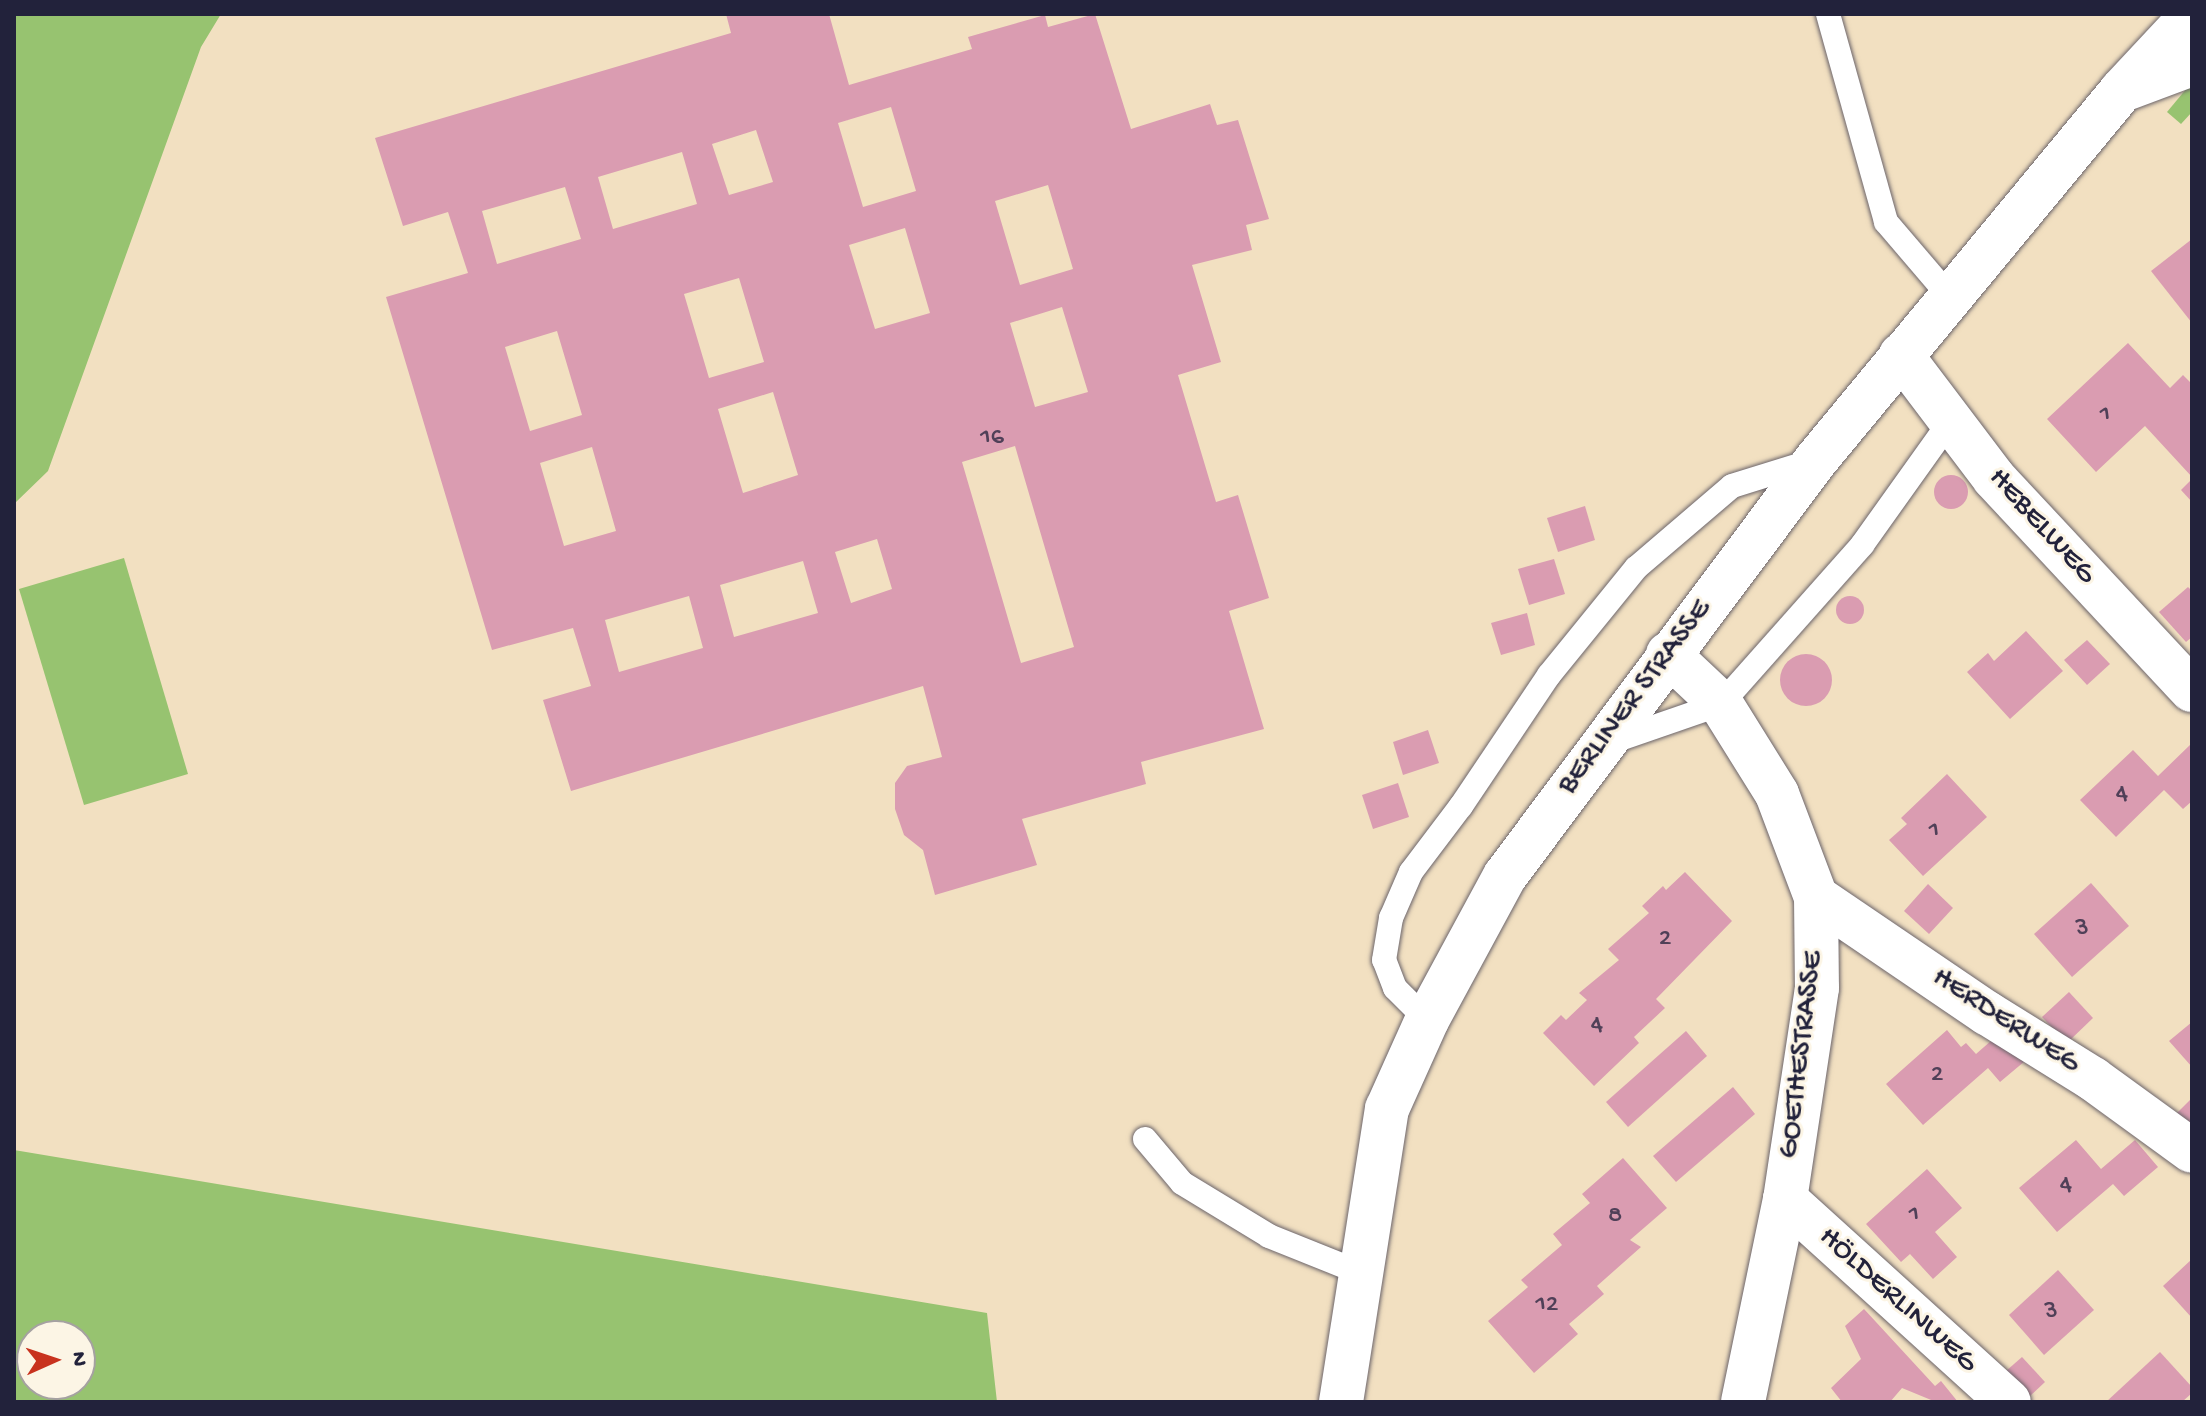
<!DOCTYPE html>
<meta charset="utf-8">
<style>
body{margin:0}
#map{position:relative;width:2206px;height:1416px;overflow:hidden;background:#f2e0c1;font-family:"Gochi Hand",sans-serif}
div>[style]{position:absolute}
.green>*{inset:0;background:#97c370}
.building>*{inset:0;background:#da9cb1}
.round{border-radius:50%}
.roads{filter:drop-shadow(0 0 2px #6b646a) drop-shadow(0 0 2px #6b646a)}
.service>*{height:24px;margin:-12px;padding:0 12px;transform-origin:12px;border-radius:12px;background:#fff}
.minor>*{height:44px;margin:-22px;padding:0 22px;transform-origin:22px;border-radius:22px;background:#fff}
span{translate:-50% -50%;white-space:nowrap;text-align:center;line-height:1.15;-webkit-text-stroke:6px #fcf5e5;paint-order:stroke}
.number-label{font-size:26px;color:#504058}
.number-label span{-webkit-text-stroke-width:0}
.street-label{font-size:30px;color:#22223b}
.frame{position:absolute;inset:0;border:16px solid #22223b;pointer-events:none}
.north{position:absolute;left:16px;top:1320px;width:80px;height:80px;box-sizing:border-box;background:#fcf5e5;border:2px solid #a5a1a1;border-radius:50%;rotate:87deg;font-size:22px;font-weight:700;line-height:32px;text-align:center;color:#22223b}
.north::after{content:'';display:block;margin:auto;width:28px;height:36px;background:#c8321e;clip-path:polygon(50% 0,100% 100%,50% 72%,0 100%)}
</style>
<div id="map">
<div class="green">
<i style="clip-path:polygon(14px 14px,221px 14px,201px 47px,48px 471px,14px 504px)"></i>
<i style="clip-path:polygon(2192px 82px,2192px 112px,2181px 124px,2167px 112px)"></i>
<i style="clip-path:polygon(124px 558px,188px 774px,84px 805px,19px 589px)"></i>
<i style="clip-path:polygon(evenodd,14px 1150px,987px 1313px,997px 1402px,14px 1402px,14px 1150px,32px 1336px,80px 1336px,80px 1384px,32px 1384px,32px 1336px)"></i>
</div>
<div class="building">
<i style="clip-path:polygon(evenodd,726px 14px,829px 14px,849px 85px,972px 49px,968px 37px,1045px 15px,1048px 27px,1095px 14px,1131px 129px,1210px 104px,1217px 125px,1238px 120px,1269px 219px,1246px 225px,1252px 250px,1192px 265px,1221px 362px,1178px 375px,1216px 502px,1238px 495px,1269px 598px,1229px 611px,1264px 729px,1141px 762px,1146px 784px,1022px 819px,1037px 865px,935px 895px,923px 850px,904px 835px,895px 809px,895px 783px,907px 766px,942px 757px,923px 686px,571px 791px,543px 700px,591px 686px,573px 628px,492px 650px,386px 297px,468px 273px,448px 212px,403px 226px,375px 138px,731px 33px,726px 14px,891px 107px,916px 191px,863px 207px,838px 123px,891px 107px,726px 14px,756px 130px,773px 182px,729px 195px,712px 144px,756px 130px,726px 14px,682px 152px,697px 204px,613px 229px,598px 177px,682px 152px,726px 14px,1048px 185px,1073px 269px,1020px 285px,995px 201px,1048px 185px,726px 14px,565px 187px,581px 239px,497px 264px,482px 211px,565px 187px,726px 14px,905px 228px,930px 313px,875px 329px,849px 245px,905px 228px,726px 14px,739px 278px,764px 362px,709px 378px,684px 294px,739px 278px,726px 14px,1062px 307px,1088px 392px,1035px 407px,1010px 323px,1062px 307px,726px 14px,557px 331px,582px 415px,530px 431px,505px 347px,557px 331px,726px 14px,773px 392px,798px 475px,743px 493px,718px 409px,773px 392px,726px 14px,1015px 446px,1074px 647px,1021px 663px,962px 462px,1015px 446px,726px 14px,592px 447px,616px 531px,564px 546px,540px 463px,592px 447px,726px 14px,877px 539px,892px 589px,851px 603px,835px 552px,877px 539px,726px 14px,803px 561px,818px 613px,734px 637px,720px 585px,803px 561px,726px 14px,689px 596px,703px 648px,619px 672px,605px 620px,689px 596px)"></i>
<i style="clip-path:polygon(2192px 239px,2192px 323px,2151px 271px)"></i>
<i style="clip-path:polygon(2128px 343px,2170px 388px,2183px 375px,2192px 384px,2192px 477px,2145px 426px,2096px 472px,2047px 419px)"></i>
<i class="round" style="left:1934px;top:475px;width:34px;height:34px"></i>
<i style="clip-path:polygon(2192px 479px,2192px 502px,2181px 490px)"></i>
<i style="clip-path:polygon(1585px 506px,1595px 540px,1558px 552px,1547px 518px)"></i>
<i style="clip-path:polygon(1554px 559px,1565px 594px,1529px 605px,1518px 569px)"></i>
<i style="clip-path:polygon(2188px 587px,2192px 591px,2192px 637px,2186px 642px,2159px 612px)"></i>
<i class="round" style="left:1836px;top:596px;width:28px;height:28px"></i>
<i style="clip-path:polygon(1527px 613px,1535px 645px,1501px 655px,1491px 623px)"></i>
<i style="clip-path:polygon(2026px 631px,2063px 671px,2010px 719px,1967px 672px,1988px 653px,1994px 661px)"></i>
<i style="clip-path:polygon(2087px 640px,2110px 664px,2087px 685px,2064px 660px)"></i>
<i class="round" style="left:1780px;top:654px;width:52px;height:52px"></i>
<i style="clip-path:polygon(1428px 730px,1439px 763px,1403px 775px,1393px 742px)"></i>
<i style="clip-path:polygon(2192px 743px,2192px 801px,2183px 809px,2164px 790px,2116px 837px,2080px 800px,2133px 750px,2158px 776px)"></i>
<i style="clip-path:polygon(1947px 774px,1987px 817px,1923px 876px,1889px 840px,1907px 824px,1901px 818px)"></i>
<i style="clip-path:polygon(1398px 783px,1409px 817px,1373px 829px,1362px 795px)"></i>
<i style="clip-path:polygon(1685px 872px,1732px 921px,1656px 999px,1665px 1008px,1634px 1037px,1639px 1043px,1594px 1086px,1543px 1033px,1561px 1015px,1566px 1020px,1587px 1000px,1579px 993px,1619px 960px,1608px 949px,1649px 913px,1642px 906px,1663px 886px,1666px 890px)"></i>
<i style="clip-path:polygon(2091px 883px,2129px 926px,2072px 977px,2034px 934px)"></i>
<i style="clip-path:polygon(1928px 884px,1953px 908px,1929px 934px,1904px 911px)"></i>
<i style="clip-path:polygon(2069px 992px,2093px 1018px,2067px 1043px,2042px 1017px)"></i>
<i style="clip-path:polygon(2192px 1022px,2192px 1067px,2169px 1041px)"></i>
<i style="clip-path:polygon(1947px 1030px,1961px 1047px,1966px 1043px,1976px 1054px,2000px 1033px,2025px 1061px,2000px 1082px,1988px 1068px,1923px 1125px,1886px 1084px)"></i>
<i style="clip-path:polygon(1686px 1031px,1707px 1056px,1628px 1127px,1606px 1102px)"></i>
<i style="clip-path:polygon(1733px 1087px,1755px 1114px,1676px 1182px,1653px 1156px)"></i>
<i style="clip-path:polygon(2192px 1098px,2192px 1138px,2172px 1118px)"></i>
<i style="clip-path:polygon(2076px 1140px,2101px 1169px,2135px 1140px,2158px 1167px,2124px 1196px,2113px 1184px,2057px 1232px,2019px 1188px)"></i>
<i style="clip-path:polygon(1623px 1158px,1667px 1208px,1630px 1240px,1641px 1247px,1597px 1286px,1604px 1294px,1569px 1324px,1578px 1334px,1534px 1373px,1488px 1321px,1528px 1287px,1521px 1280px,1562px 1245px,1553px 1234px,1590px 1203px,1582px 1194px)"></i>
<i style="clip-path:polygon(1927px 1169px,1962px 1208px,1935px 1232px,1957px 1257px,1933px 1279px,1910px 1254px,1901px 1262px,1866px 1224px)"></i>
<i style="clip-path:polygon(2192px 1259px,2192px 1318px,2163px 1286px)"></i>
<i style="clip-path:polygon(2058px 1270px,2094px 1310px,2044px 1355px,2009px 1315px)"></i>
<i style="clip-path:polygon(1864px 1309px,1935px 1386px,1941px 1381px,1958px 1402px,1936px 1402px,1902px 1388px,1890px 1402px,1842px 1402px,1831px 1388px,1861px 1359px,1845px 1326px)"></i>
<i style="clip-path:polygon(2160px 1352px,2192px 1387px,2192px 1393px,2182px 1402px,2106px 1402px)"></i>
<i style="clip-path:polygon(2022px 1357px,2045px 1382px,2030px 1396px,2006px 1371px)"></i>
</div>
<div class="roads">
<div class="service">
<i style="left:1828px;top:14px;width:216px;rotate:74.4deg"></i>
<i style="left:1886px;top:222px;width:99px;rotate:49.5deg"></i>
<i style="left:1611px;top:742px;width:116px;rotate:-19.1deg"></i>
<i style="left:1721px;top:704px;width:213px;rotate:-48.4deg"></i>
<i style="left:1862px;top:545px;width:138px;rotate:-54.5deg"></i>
<i style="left:1942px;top:433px;width:19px;rotate:-65deg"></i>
<i style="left:1427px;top:1020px;width:45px;rotate:-135deg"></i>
<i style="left:1395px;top:988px;width:30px;rotate:-111deg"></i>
<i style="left:1384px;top:960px;width:43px;rotate:-80.5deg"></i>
<i style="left:1391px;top:918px;width:50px;rotate:-66.5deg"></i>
<i style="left:1411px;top:872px;width:83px;rotate:-52.9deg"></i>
<i style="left:1461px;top:806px;width:158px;rotate:-56.1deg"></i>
<i style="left:1549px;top:675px;width:138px;rotate:-50.9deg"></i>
<i style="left:1636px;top:568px;width:126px;rotate:-40.5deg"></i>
<i style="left:1732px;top:486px;width:81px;rotate:-17.3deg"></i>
<i style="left:1145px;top:1139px;width:57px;rotate:49.9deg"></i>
<i style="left:1182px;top:1183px;width:102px;rotate:31.3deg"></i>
<i style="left:1269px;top:1236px;width:99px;rotate:21.9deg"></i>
</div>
<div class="minor">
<i style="left:2128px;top:88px;width:68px;rotate:-20.6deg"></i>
<i style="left:1901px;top:355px;width:154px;rotate:52.9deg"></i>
<i style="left:1994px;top:478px;width:290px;rotate:47deg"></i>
<i style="left:1668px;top:654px;width:73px;rotate:43.3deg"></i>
<i style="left:1721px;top:704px;width:106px;rotate:58.1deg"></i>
<i style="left:1777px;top:794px;width:110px;rotate:69.3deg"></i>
<i style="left:1816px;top:897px;width:91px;rotate:89.4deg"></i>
<i style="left:1817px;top:988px;width:213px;rotate:98.6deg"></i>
<i style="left:1785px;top:1199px;width:207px;rotate:101.7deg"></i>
<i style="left:1816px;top:897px;width:207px;rotate:34.2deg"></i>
<i style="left:1987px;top:1013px;width:125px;rotate:31.9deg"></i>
<i style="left:2093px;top:1079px;width:122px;rotate:36deg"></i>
<i style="left:1785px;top:1199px;width:302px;rotate:42.2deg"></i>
<i style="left:1341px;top:1402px;width:297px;rotate:-81.1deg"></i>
<i style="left:1387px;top:1109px;width:98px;rotate:-65.8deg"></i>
<i style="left:1427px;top:1020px;width:164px;rotate:-61.6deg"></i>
<i style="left:1505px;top:876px;width:519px;rotate:-53.22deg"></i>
<i style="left:1816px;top:460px;width:480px;rotate:-50.4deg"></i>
<i style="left:2122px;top:90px;width:103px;rotate:-47deg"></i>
</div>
</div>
<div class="number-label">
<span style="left:2105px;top:416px">1</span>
<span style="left:992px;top:439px">16</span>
<span style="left:2122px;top:795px">4</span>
<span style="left:1934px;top:832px">1</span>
<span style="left:2082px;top:930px">3</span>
<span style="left:1665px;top:940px">2</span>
<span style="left:1597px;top:1026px">4</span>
<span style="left:1937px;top:1076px">2</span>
<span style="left:2066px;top:1186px">4</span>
<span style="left:1914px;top:1216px">1</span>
<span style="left:1615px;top:1217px">8</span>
<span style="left:1547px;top:1306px">12</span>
<span style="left:2051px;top:1313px">3</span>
</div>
<div class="street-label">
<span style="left:2041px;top:527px;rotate:48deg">HEBELWEG</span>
<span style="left:1636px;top:698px;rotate:-53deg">BERLINER STRASSE</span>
<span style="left:2005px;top:1022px;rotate:33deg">HERDERWEG</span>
<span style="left:1803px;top:1055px;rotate:-83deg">GOETHESTRASSE</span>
<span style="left:1897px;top:1301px;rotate:42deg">HÖLDERLINWEG</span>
</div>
<div class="frame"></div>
<div class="north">N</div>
</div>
